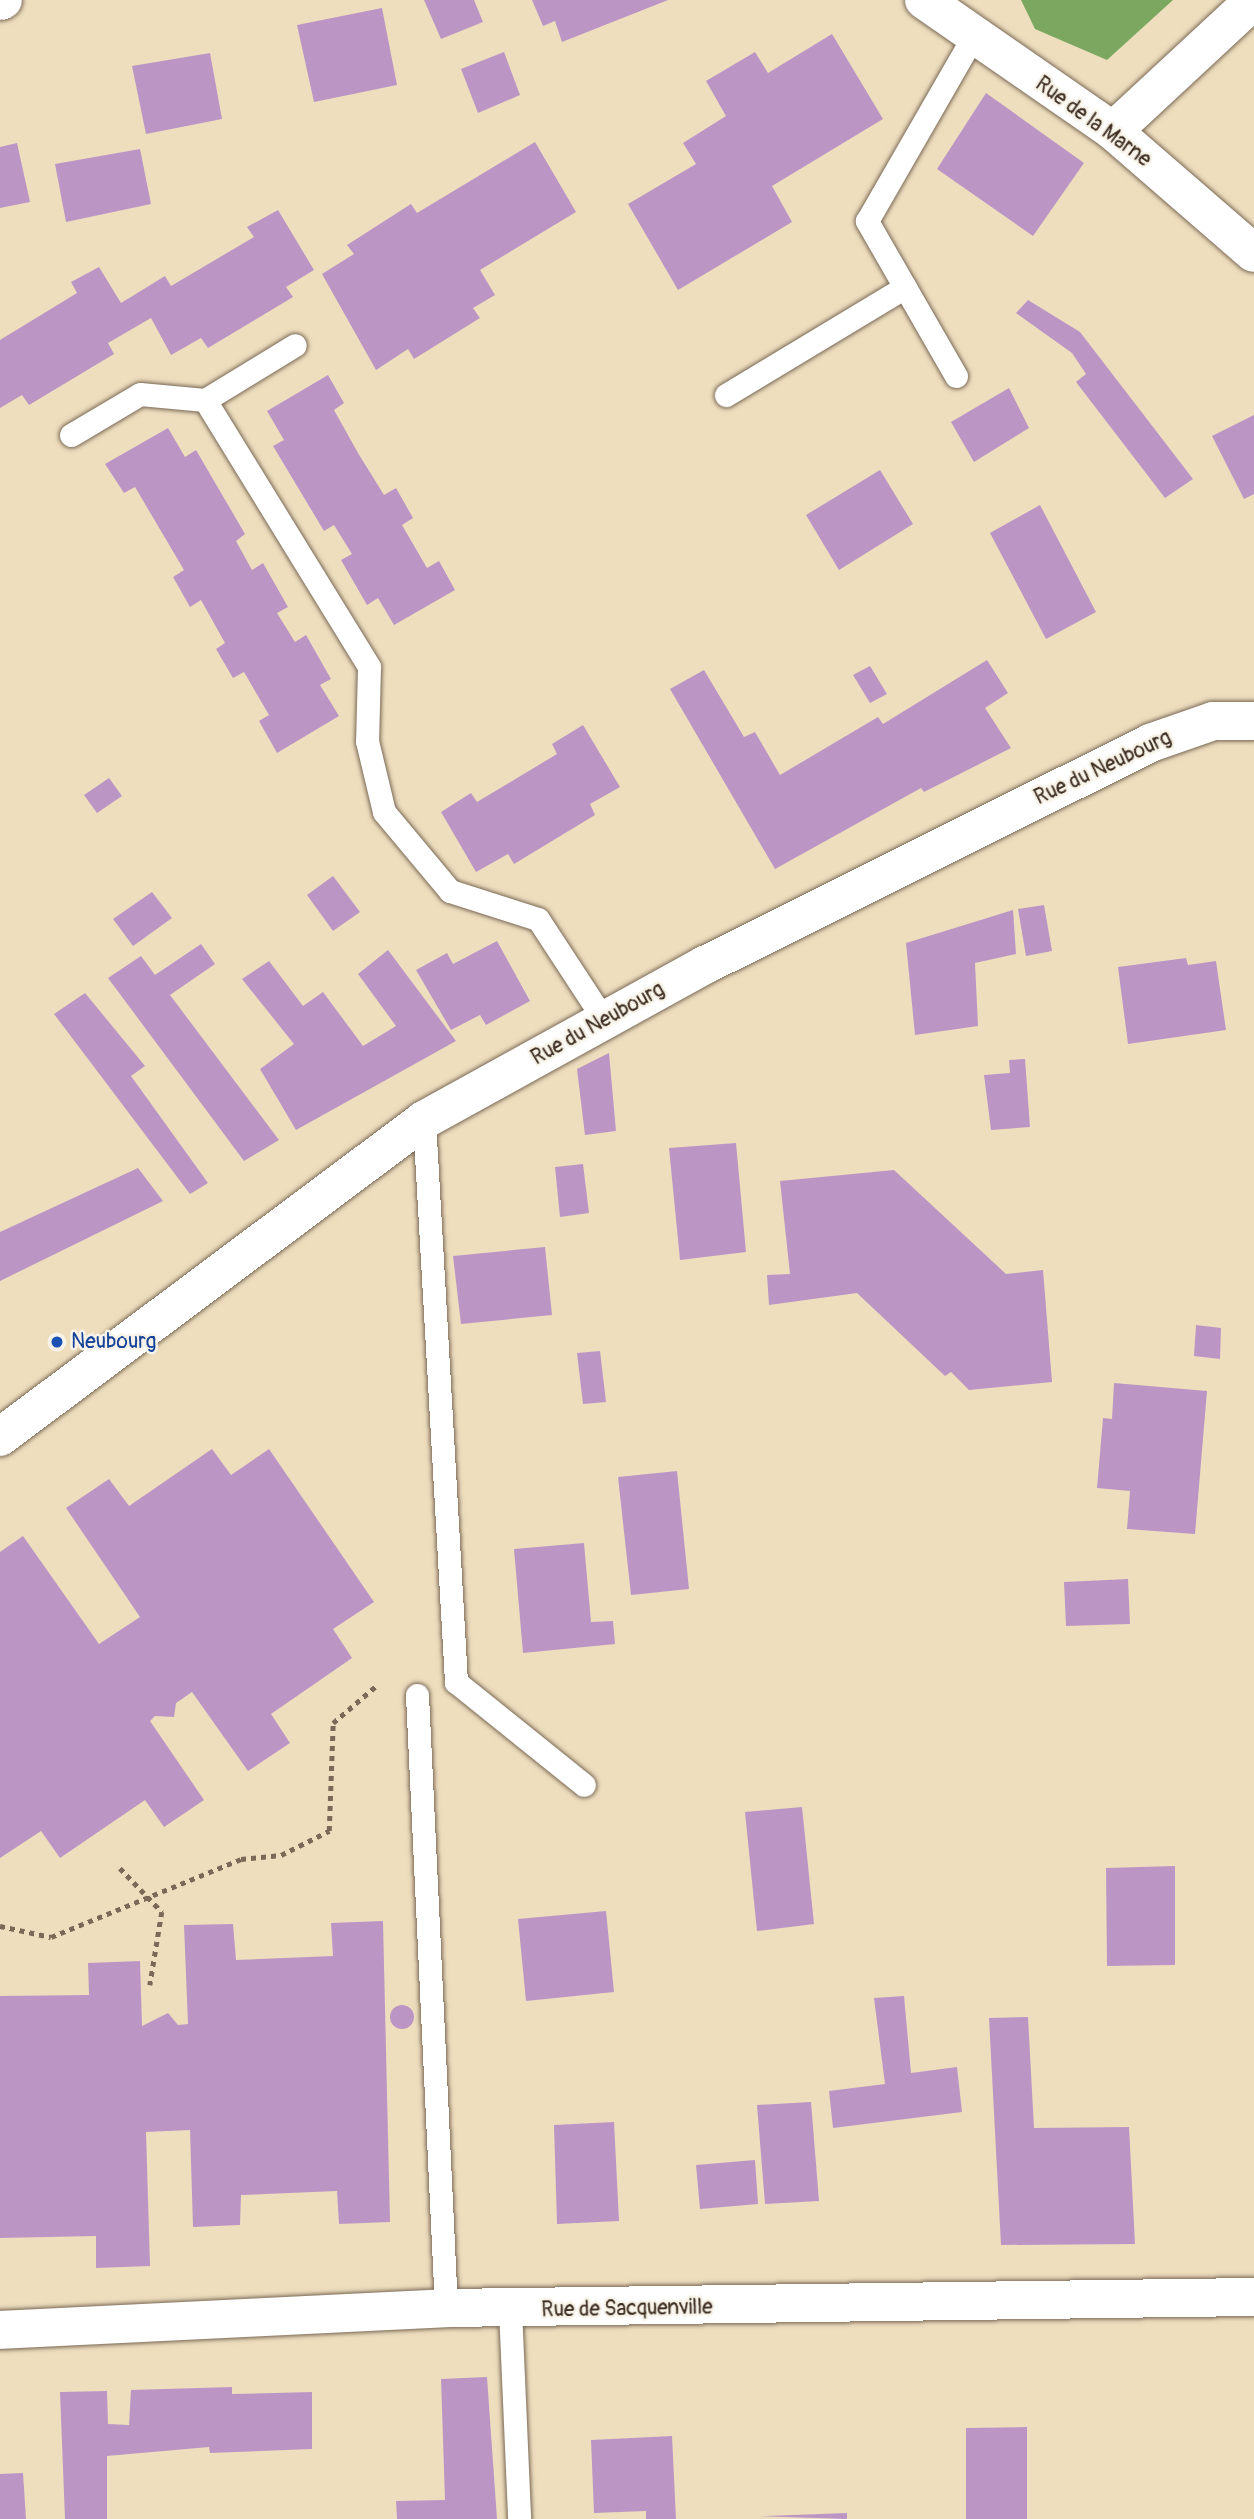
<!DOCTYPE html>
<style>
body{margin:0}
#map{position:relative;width:1254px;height:2519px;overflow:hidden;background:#eedebe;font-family:Pangolin,sans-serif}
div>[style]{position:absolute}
.forest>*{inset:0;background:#7ca760}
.building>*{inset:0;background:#bb96c5}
.round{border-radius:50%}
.path>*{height:4.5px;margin-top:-2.25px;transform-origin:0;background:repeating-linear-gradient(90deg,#7a6956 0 5px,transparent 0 10px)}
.roads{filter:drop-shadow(0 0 2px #7a6956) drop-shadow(0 0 2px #7a6956)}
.service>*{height:23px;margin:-11.5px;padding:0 11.5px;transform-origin:11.5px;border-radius:11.5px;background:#fff}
.minor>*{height:38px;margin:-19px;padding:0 19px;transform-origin:19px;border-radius:19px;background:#fff}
.tertiary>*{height:38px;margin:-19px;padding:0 19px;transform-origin:19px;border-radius:19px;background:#fff}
.dots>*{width:19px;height:19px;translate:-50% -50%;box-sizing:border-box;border:4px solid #f7f3e8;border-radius:50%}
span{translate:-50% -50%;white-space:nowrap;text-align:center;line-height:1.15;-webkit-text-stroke:5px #f7f3e8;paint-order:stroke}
.street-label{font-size:21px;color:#3b2a1e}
.transit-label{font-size:21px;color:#164399}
.left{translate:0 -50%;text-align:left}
</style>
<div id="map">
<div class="forest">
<i style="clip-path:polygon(1021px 0,1173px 0,1107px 60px,1035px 29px)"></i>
</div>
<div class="building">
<i style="clip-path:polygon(424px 0,474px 0,483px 22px,441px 39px)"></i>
<i style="clip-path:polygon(532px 0,668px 0,562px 42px,555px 21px,543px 26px)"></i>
<i style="clip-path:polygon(382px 8px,397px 85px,314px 102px,297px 25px)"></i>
<i style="clip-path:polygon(832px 34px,883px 119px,772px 186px,792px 222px,678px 290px,628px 204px,696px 164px,683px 143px,726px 116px,706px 81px,755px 52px,768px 73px)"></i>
<i style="clip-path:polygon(504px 52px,520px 95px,478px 113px,461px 69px)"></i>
<i style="clip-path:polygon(210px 53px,222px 119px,146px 134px,132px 66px)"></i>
<i style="clip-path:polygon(986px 93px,1084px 163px,1033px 236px,937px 169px)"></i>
<i style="clip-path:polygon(535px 142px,576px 212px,480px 270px,495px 295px,473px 308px,480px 318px,414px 359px,408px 349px,376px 370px,322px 274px,354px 254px,347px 245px,411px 204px,417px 213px)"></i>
<i style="clip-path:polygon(17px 143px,30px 202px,0 208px,0 147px)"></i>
<i style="clip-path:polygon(140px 149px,151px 204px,66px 222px,55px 164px)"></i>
<i style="clip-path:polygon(278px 210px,314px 270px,286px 287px,293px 297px,208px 348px,201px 338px,171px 355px,151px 318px,108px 343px,114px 354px,29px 405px,22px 395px,0 408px,0 340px,77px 293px,71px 282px,99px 267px,121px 303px,165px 276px,171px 286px,254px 237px,247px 227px)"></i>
<i style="clip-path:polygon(1028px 300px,1080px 332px,1193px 479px,1165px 498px,1076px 382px,1086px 374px,1072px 353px,1016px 313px)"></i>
<i style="clip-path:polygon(328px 375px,344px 403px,334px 410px,358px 453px,384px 495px,396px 488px,413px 518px,402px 525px,427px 568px,439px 561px,455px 590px,394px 625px,378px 598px,367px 605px,341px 560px,352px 554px,334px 525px,324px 531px,273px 446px,284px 440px,267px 411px)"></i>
<i style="clip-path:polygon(1009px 388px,1029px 428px,974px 462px,951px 422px)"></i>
<i style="clip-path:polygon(1254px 415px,1254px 494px,1244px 499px,1212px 436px)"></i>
<i style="clip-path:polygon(168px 428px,185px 457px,196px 450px,245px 534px,236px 541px,252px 570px,263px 563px,288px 607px,277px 613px,295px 642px,306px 635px,331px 679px,320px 685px,339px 716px,277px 753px,259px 721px,269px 715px,244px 672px,233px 678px,216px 649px,225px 643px,201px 600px,190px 607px,173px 577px,184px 570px,135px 487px,124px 493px,105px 464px)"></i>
<i style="clip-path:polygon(880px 470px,913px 524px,839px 570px,806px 515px)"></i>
<i style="clip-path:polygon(1040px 505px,1096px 612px,1046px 639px,990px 533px)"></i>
<i style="clip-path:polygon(987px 660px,1008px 693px,985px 708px,1011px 748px,924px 792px,921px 788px,775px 869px,670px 689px,704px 670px,744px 737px,755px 732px,780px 775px,878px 717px,883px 724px)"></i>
<i style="clip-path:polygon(870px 666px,887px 694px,870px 703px,853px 675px)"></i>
<i style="clip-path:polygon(583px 725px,620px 787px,590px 804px,595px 815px,514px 864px,508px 854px,476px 872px,441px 812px,471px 793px,477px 802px,557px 754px,552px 744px)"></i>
<i style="clip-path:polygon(109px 778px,122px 796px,97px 813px,84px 795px)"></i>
<i style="clip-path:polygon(333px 876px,360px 912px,333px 931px,307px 895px)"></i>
<i style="clip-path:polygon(152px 892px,172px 918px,133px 946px,113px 919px)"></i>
<i style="clip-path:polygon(1044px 905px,1052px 951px,1026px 956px,1018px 909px)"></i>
<i style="clip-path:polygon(1013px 910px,1016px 954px,975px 963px,978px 1026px,915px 1035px,906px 943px)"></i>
<i style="clip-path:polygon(497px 941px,530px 1001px,486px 1025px,480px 1015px,451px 1030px,416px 970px,447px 953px,453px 964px)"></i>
<i style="clip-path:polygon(201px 944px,215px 964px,170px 995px,279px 1140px,244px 1161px,108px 978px,141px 956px,155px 975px)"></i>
<i style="clip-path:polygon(388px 950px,456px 1041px,296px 1130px,260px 1069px,294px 1044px,242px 979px,269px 961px,303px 1006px,323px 992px,363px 1046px,396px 1026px,358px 974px)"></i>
<i style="clip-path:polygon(1186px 958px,1188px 965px,1216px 961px,1226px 1030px,1128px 1044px,1118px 967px)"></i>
<i style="clip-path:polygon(85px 993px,145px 1066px,131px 1076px,208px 1183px,190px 1194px,54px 1014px)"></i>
<i style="clip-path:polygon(609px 1053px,616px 1131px,585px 1135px,577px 1069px)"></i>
<i style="clip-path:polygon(1025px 1059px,1030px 1127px,991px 1130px,984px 1075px,1010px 1073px,1009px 1060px)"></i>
<i style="clip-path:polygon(736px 1143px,746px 1252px,680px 1260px,669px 1148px)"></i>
<i style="clip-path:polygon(583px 1164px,589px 1213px,560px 1217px,555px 1167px)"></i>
<i style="clip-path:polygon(138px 1168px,163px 1201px,0 1281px,0 1232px)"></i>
<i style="clip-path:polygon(894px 1170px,1006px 1274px,1043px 1270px,1052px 1382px,969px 1390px,951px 1372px,945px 1376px,857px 1293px,769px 1305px,767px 1275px,790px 1274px,780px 1181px)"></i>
<i style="clip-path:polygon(545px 1247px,552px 1315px,461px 1324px,453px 1256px)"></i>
<i style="clip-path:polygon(1196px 1325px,1221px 1328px,1220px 1359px,1194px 1356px)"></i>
<i style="clip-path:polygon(600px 1351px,606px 1402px,583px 1404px,577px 1353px)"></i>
<i style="clip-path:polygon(1114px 1383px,1207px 1391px,1195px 1534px,1127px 1529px,1130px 1491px,1097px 1488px,1103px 1418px,1112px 1419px)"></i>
<i style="clip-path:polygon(212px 1449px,231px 1475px,269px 1449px,374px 1602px,333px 1629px,352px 1658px,271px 1714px,290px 1743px,248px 1771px,192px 1692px,176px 1703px,174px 1717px,155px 1716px,150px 1721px,204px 1800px,164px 1827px,145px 1800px,60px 1858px,41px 1831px,0 1858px,0 1552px,23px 1536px,99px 1644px,140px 1617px,66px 1508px,109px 1479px,129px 1506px)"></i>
<i style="clip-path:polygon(677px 1471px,689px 1589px,631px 1595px,618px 1477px)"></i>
<i style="clip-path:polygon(584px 1543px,591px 1622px,613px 1621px,615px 1644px,523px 1653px,514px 1549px)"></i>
<i style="clip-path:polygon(1128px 1579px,1130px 1624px,1066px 1626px,1064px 1582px)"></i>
<i style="clip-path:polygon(802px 1807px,814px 1924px,757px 1931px,745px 1812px)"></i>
<i style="clip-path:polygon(1175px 1866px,1175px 1965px,1107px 1966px,1106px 1868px)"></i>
<i style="clip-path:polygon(606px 1911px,614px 1992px,526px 2001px,518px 1919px)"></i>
<i style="clip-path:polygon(383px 1921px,390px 2222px,339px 2224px,337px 2191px,241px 2195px,240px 2225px,193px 2227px,190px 2130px,146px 2132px,150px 2266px,96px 2268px,96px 2236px,0 2238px,0 1996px,89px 1995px,88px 1963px,140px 1961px,142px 2026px,168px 2013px,178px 2025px,188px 2024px,184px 1925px,233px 1924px,236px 1960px,333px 1956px,331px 1923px)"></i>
<i style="clip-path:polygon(904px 1996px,911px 2073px,957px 2067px,962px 2112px,833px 2128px,829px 2091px,885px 2084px,874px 1998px)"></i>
<i class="round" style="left:390px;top:2005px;width:24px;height:24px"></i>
<i style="clip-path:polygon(1028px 2017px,1034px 2128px,1129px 2127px,1135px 2244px,1001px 2245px,989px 2018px)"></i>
<i style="clip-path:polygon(811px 2102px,819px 2201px,765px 2204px,757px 2105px)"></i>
<i style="clip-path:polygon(614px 2122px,619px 2221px,557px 2224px,554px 2125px)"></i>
<i style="clip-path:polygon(755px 2160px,758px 2204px,700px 2209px,696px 2165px)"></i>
<i style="clip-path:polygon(487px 2377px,497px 2519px,397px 2519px,396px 2501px,445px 2500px,441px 2379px)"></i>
<i style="clip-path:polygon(232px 2387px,232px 2394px,312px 2392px,312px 2449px,210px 2453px,209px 2447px,107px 2456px,107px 2519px,65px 2519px,60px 2392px,107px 2391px,108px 2424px,129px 2425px,131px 2390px)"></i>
<i style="clip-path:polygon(1027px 2427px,1027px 2519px,966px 2519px,966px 2428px)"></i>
<i style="clip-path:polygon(672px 2436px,676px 2519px,646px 2519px,646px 2511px,594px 2513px,591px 2440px)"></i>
<i style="clip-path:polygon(23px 2473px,26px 2519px,0 2519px,0 2474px)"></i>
<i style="clip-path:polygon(847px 2513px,847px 2519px,758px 2516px,766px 2516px)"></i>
</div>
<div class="path">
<i style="left:120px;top:1868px;width:61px;rotate:46.3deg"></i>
<i style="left:162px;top:1912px;width:74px;rotate:99.3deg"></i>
<i style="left:0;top:1926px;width:52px;rotate:12.2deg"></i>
<i style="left:51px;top:1937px;width:205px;rotate:-22.3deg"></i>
<i style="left:241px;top:1859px;width:40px;rotate:-5.7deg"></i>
<i style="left:281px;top:1855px;width:54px;rotate:-26.6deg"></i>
<i style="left:329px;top:1831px;width:108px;rotate:-87.9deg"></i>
<i style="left:333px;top:1723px;width:57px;rotate:-40.7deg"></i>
</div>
<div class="roads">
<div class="service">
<i style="left:956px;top:376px;width:179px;rotate:-119.9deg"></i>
<i style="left:867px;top:221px;width:215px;rotate:-60.1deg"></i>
<i style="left:726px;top:395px;width:209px;rotate:-31.1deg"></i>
<i style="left:205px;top:400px;width:313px;rotate:58.4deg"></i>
<i style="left:369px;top:667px;width:74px;rotate:91.5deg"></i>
<i style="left:367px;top:741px;width:73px;rotate:76.5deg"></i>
<i style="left:384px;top:812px;width:103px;rotate:50.1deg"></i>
<i style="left:450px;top:891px;width:92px;rotate:17.7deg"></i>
<i style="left:538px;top:919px;width:121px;rotate:56.8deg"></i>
<i style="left:71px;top:435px;width:80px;rotate:-30.7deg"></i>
<i style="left:140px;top:394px;width:65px;rotate:5.3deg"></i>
<i style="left:205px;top:400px;width:105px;rotate:-31.4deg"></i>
<i style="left:424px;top:1120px;width:563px;rotate:86.74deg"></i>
<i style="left:456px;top:1682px;width:164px;rotate:38.8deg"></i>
<i style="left:417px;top:1695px;width:614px;rotate:87.29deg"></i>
<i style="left:510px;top:2309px;width:210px;rotate:87.5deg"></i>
</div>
<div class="minor">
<i style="left:924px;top:0;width:230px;rotate:34.7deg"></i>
<i style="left:1113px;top:131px;width:186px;rotate:40.9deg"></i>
<i style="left:0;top:1px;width:3px;rotate:-18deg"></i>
<i style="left:1113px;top:131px;width:192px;rotate:-42.9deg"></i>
<i style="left:0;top:1437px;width:529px;rotate:-36.78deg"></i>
<i style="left:424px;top:1120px;width:321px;rotate:-28.9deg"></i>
<i style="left:705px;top:965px;width:497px;rotate:-26.5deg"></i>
<i style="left:1150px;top:743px;width:67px;rotate:-19.2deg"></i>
<i style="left:1213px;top:721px;width:41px"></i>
</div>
<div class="tertiary">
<i style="left:0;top:2330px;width:447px;rotate:-2.8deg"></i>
<i style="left:446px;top:2308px;width:808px;rotate:-0.78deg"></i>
</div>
</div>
<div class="dots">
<i style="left:57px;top:1342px;background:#1a4fb4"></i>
</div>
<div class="street-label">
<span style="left:1093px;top:122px;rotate:36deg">Rue de la Marne</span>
<span style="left:1103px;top:768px;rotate:-25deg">Rue du Neubourg</span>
<span style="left:598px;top:1024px;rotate:-29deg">Rue du Neubourg</span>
<span style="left:627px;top:2309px;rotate:-1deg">Rue de Sacquenville</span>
</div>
<div class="transit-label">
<span class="left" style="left:71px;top:1342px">Neubourg</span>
</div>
</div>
